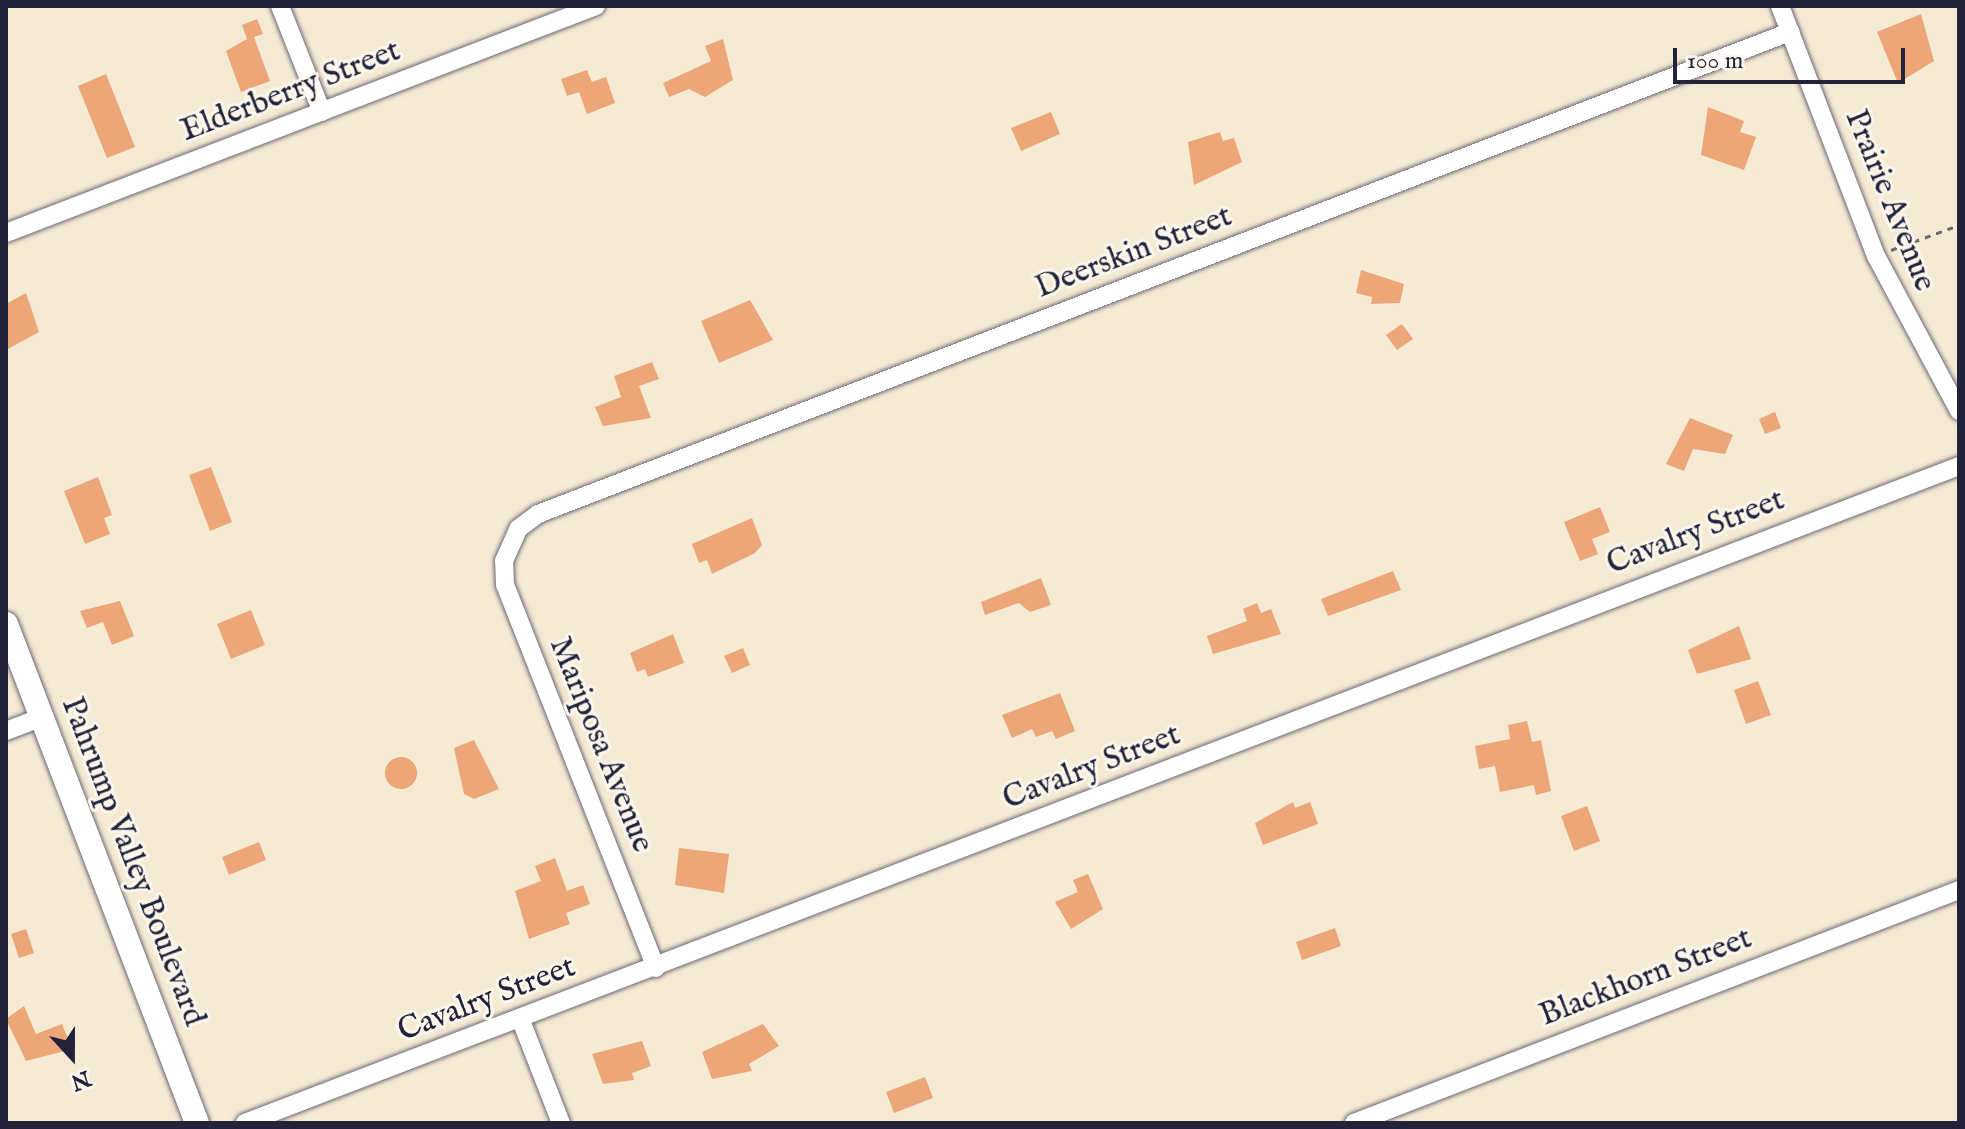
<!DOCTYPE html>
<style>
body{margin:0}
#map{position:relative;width:1965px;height:1129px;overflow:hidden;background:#f5ead4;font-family:"IM FELL English",serif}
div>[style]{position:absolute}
.building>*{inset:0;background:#eca677}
.round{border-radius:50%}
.path>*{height:3px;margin-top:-1.5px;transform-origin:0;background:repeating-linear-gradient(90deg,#6c6871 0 6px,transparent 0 12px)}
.roads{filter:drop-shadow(0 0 2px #6c6871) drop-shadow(0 0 2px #6c6871)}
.minor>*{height:18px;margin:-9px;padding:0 9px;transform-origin:9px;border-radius:9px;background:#fff}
.secondary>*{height:24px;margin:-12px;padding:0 12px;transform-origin:12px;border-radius:12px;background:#fff}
span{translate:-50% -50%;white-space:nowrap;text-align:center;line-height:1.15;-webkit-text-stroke:6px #fbf7ec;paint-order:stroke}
.street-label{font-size:32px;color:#22223b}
.frame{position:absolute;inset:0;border:8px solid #22223b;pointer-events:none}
.north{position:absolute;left:32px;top:1017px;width:80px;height:80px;-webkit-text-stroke:6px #fbf7ec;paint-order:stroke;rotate:159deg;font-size:22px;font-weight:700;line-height:32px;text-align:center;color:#22223b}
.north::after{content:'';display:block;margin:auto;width:28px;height:36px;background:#22223b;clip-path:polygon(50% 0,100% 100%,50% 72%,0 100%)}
.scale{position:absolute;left:1673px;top:48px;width:232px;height:36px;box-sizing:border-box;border:4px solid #22223b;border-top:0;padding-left:10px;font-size:24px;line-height:28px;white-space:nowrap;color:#22223b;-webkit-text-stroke:6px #fbf7ec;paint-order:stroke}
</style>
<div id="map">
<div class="building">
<i style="clip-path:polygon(1921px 14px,1934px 61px,1898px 83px,1877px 32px)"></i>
<i style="clip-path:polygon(257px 19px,263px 34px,254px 37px,270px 81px,241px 92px,226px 51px,247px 39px,242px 25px)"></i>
<i style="clip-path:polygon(723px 39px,733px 80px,705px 97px,689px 89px,669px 97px,663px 83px,711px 61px,705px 46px)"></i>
<i style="clip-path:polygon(587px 70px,592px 82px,606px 77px,615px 103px,587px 114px,579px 92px,567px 96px,561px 79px)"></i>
<i style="clip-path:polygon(106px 74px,135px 147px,107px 158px,78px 86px)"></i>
<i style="clip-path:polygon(1708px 107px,1744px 121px,1740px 132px,1756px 137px,1744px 170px,1701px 155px)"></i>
<i style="clip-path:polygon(1051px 112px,1060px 134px,1021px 151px,1011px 128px)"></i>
<i style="clip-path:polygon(1220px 132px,1223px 141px,1234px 138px,1242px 162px,1194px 185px,1188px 142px)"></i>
<i style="clip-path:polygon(1361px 270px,1404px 284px,1400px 303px,1371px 304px,1372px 297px,1356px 293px)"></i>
<i style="clip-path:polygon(26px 293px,39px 332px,6px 350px,6px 304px)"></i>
<i style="clip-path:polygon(750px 300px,773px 340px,719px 363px,701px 321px)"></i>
<i style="clip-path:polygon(1402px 324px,1413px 339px,1397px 350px,1386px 335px)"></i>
<i style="clip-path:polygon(652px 362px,659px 379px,639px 386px,651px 418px,603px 426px,595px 407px,621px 397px,614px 376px)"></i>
<i style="clip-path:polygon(1775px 412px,1781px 428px,1765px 434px,1759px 419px)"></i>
<i style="clip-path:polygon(1690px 418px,1733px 435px,1725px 454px,1693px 449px,1684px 471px,1666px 464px)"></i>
<i style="clip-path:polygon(211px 467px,232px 522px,210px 531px,189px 475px)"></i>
<i style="clip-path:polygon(98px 477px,112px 515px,104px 518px,110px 534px,85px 544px,64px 491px)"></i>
<i style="clip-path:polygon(1600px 507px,1610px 532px,1592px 539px,1598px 554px,1580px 561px,1564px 522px)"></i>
<i style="clip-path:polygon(752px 518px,762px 545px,755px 553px,712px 574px,707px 560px,699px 563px,692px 544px)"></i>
<i style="clip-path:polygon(1393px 571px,1401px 590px,1328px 616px,1321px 599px)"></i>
<i style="clip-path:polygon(1041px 578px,1051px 605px,1030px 612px,1019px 603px,985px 615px,981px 602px)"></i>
<i style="clip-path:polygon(120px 601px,134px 636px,112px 645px,103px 622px,87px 628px,80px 611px)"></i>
<i style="clip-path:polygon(1257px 603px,1261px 613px,1271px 609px,1281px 634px,1213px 654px,1207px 636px,1247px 621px,1243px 609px)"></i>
<i style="clip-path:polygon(251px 610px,265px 645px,231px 659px,217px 624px)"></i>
<i style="clip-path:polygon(1739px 626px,1751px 659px,1697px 674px,1688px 650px)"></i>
<i style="clip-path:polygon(673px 634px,684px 663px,648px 677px,645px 669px,637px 672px,630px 653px)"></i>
<i style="clip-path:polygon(743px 648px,750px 665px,732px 673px,724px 656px)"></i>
<i style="clip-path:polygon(1758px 681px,1771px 715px,1746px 724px,1734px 690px)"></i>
<i style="clip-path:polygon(1060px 693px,1075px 731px,1056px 739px,1052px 731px,1036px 737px,1032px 729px,1012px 738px,1002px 715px)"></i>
<i style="clip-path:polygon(1527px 721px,1532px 742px,1541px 740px,1551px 791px,1536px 795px,1534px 785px,1500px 792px,1495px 766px,1479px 769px,1475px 746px,1510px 739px,1508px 725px)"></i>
<i style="clip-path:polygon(474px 740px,499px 789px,474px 799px,464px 794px,454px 748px)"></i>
<i class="round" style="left:385px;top:757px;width:32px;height:32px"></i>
<i style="clip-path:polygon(1293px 802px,1295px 808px,1310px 802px,1318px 824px,1263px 845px,1255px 823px)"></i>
<i style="clip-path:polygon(1587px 806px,1600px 841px,1574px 851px,1561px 816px)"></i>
<i style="clip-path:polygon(259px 842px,266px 860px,229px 875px,222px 857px)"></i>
<i style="clip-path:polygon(679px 848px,729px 854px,724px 893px,675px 885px)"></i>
<i style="clip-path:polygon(555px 858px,567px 891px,583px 885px,590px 904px,566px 913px,570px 924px,529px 939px,515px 891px,541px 881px,535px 866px)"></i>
<i style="clip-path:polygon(1088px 874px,1103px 909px,1071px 929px,1055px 902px,1078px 892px,1073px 880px)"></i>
<i style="clip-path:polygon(1335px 928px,1341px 946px,1302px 960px,1296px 942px)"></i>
<i style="clip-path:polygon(26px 929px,34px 953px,19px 958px,11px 934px)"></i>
<i style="clip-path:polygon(24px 1006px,36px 1034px,62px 1024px,72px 1049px,26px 1061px,6px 1019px)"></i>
<i style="clip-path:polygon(763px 1024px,779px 1046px,749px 1064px,752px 1071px,712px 1079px,702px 1052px)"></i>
<i style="clip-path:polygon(642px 1041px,651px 1066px,632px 1073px,634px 1080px,603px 1084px,592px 1054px)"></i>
<i style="clip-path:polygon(925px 1077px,933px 1098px,894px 1113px,886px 1092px)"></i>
</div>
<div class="path">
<i style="left:1891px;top:250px;width:72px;rotate:-20.2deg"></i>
</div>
<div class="roads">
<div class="minor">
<i style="left:280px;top:6px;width:114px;rotate:68.4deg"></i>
<i style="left:1780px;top:6px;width:268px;rotate:69deg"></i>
<i style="left:1876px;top:256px;width:176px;rotate:61.8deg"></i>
<i style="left:6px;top:233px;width:632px;rotate:-21.04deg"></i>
<i style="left:6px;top:731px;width:39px;rotate:-21deg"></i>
<i style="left:656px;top:968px;width:412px;rotate:-111.5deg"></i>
<i style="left:505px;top:585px;width:24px;rotate:-92deg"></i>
<i style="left:504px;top:561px;width:35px;rotate:-66deg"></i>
<i style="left:518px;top:529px;width:25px;rotate:-37deg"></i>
<i style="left:538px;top:514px;width:1342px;rotate:-21.06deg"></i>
<i style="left:520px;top:1018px;width:113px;rotate:68.7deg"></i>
<i style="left:245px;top:1123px;width:1836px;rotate:-20.97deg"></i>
<i style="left:1354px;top:1123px;width:648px;rotate:-21.06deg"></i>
</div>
<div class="secondary">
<i style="left:6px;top:624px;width:534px;rotate:69.05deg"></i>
</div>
</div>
<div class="street-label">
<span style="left:291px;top:92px;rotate:-21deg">Elderberry Street</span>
<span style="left:1889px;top:201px;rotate:68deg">Prairie Avenue</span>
<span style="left:1134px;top:253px;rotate:-21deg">Deerskin Street</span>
<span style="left:1696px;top:533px;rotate:-21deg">Cavalry Street</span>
<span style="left:600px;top:745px;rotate:68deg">Mariposa Avenue</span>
<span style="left:1092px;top:768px;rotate:-21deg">Cavalry Street</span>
<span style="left:132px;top:862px;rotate:69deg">Pahrump Valley Boulevard</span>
<span style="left:1646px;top:978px;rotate:-21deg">Blackhorn Street</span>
<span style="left:487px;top:1000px;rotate:-21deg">Cavalry Street</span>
</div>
<div class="frame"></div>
<div class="north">N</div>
<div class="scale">100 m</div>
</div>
